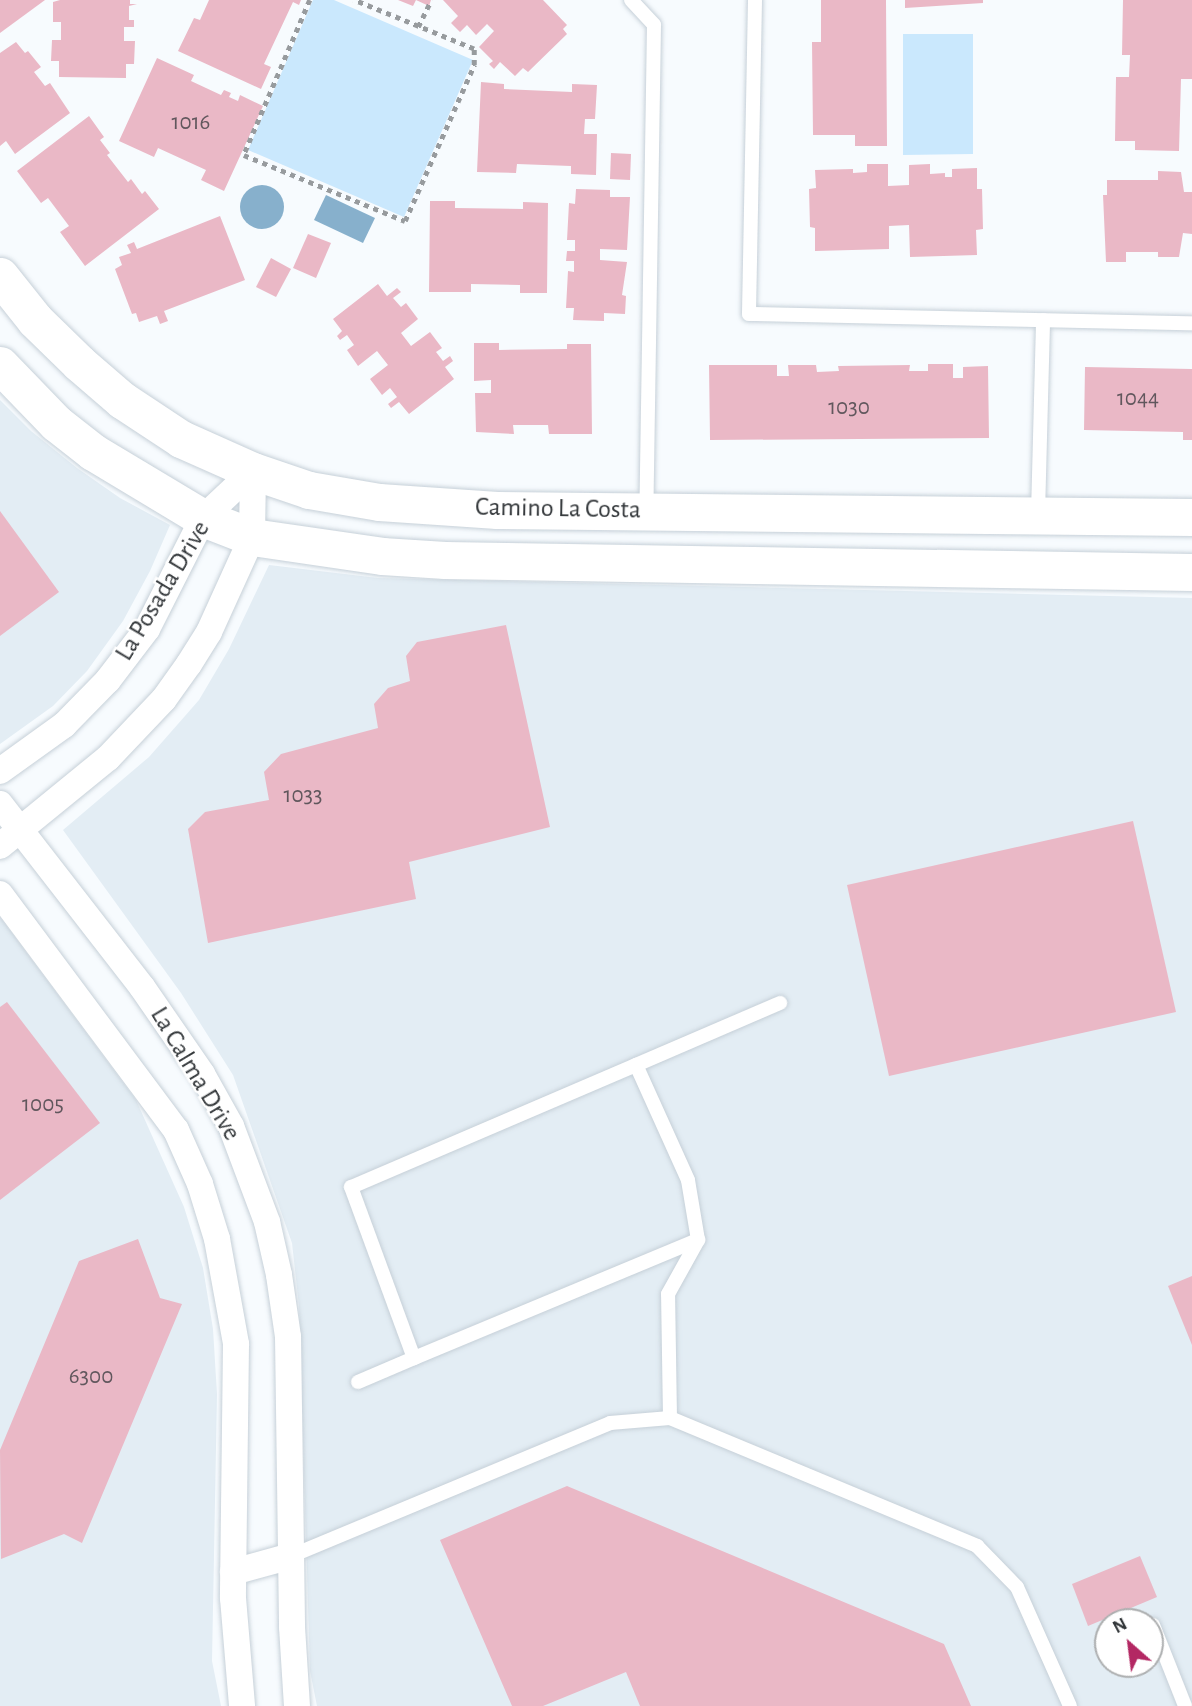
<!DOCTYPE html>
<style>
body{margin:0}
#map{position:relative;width:1192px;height:1706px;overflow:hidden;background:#f7fbfe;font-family:"Alegreya Sans",sans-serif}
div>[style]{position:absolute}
.built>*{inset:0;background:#e3edf4}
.green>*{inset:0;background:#cae8fd}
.water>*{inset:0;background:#87b0cc}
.round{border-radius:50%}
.building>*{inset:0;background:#eab8c6}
.path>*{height:4.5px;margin-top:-2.25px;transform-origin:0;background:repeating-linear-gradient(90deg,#979b9e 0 5px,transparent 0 10px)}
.roads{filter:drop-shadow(0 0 2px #c6d0d8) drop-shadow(0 0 2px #c6d0d8)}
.lane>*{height:14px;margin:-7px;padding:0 7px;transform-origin:7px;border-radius:7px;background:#fff}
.street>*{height:26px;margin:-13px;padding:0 13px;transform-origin:13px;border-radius:13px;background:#fff}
.secondary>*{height:37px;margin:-18.5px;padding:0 18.5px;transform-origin:18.5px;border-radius:18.5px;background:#fff}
span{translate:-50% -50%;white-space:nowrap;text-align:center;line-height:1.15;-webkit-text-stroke:5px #fff;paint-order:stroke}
.number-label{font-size:23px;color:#61575d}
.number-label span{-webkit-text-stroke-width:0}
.street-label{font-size:26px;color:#33373a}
.north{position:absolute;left:1094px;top:1608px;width:70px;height:70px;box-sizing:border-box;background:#fff;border:2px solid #adafb0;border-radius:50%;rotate:332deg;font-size:19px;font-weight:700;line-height:28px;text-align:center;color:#33373a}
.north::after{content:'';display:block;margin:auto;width:24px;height:32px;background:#b32863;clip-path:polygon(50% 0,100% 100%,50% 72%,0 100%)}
</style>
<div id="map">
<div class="built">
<i style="clip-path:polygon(0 400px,31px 431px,77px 468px,120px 498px,170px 525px,150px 571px,123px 621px,87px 671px,53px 706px,0 744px)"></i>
<i style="clip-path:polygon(evenodd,269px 565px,378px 578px,1192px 598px,1192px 1706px,317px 1706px,310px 1671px,299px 1306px,292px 1243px,233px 1075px,181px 993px,63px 830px,149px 757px,199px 700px,229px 649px,269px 565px,1108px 1622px,1150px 1622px,1150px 1664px,1108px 1664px,1108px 1622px)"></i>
<i style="clip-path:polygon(0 917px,136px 1100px,184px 1207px,203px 1268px,213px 1329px,217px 1394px,212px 1661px,221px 1706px,0 1706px)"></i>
</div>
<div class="green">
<i style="clip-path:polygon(313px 0,334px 0,473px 60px,404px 217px,248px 150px)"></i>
<i style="clip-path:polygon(903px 34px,973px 34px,973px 154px,903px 155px)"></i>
</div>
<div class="water">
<i class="round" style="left:240px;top:185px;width:44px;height:44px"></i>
<i style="clip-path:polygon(326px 195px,375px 218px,363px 243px,314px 220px)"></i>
</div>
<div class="building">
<i style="clip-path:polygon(0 0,45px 0,0 33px)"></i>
<i style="clip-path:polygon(60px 0,130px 0,130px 4px,137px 4px,129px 6px,129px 20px,134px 20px,134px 27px,124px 27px,124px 41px,135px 41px,134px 64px,126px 64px,126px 78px,59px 77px,59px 61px,51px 61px,52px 40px,61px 40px,61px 22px,53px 22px,53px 2px)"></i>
<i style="clip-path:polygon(209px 0,301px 0,299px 5px,293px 2px,264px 64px,271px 67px,261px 89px,178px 51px,194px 18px,200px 20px)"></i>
<i style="clip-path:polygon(398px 0,431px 0,429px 6px,416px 0,413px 6px)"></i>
<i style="clip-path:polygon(443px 0,543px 0,567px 25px,563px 29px,567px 34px,528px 72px,523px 68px,515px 76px,500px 62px,494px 69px,489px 64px,493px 61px,479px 47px,494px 31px,487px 24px,476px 35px,467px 25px,460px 32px,451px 23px,458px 16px)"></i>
<i style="clip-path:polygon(821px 0,886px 0,887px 146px,855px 146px,855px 135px,813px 135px,812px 42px,821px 42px)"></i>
<i style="clip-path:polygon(905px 0,983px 0,983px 3px,905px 8px)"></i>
<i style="clip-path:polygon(1123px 0,1192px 0,1192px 79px,1181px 79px,1179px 151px,1135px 150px,1135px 141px,1115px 141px,1116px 77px,1129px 77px,1130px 55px,1122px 55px)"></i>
<i style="clip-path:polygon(16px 42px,25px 53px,28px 51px,41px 67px,34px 72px,45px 86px,50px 83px,70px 113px,15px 154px,6px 141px,0 146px,0 53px)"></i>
<i style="clip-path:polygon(157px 58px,194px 75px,191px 81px,221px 95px,224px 90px,231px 93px,229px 97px,238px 101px,240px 95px,263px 106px,224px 191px,201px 180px,206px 170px,158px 148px,154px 157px,119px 141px)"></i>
<i style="clip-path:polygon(481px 82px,504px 84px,504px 89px,572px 92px,572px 84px,597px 85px,595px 119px,585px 119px,584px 134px,597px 134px,596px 175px,571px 174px,571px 166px,517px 164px,516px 173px,477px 172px)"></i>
<i style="clip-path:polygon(89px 116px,104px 137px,100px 140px,110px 153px,107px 155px,128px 182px,131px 179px,142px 194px,145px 191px,159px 209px,85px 266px,60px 232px,69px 226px,48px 198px,41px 203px,17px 171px)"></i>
<i style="clip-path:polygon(611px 153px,631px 154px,630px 180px,610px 179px)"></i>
<i style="clip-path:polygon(867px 164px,888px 164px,888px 186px,909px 185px,909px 165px,930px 164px,930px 174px,945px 173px,945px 177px,952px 177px,952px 169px,977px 168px,977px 189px,982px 189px,983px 229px,976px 230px,977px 255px,910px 257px,909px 225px,889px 226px,889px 249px,815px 251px,815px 228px,810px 227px,809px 189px,816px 188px,815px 170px,853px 169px,853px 173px,867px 172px)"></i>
<i style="clip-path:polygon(1158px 171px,1181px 172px,1184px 192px,1192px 192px,1192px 234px,1183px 233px,1179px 257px,1158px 257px,1158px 252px,1126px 252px,1126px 262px,1106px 262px,1103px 195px,1107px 195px,1107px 180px,1158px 180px)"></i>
<i style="clip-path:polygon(576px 189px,610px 190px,610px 197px,630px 197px,627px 250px,600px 249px,600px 260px,627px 262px,622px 295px,626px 296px,625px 314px,604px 313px,604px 321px,573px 320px,574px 308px,566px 308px,568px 271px,574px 272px,574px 261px,566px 261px,567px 251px,575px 251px,575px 240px,567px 240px,569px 203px,575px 204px)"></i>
<i style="clip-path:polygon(430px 201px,455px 201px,455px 208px,523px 209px,523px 202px,548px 203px,547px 293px,520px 293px,520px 285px,471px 284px,471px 292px,429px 292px)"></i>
<i style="clip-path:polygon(220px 216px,245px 280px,164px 311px,168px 321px,160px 324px,157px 316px,139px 322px,136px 313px,132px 314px,115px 269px,122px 265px,119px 257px,131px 253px,127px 245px,134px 242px,137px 249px)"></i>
<i style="clip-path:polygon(308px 234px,331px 243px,316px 278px,293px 268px)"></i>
<i style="clip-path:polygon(271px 258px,291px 269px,276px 297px,256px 287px)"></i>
<i style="clip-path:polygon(378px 284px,387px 296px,397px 288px,401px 292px,393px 298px,401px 307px,406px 303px,418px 319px,401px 333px,411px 346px,430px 332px,442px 348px,436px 352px,443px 361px,450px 356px,453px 361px,445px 367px,454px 379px,409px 414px,399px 402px,391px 408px,388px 404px,397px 397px,390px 388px,382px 395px,370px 379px,388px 365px,377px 351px,358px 366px,347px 350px,354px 345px,347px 335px,340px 340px,337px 336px,342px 331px,333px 319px)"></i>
<i style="clip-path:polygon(474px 343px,499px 343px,499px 350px,567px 349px,567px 344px,591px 344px,592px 434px,549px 434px,548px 425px,513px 425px,514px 434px,476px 432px,475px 393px,491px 393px,491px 380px,474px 381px)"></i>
<i style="clip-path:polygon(928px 364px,953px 364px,953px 378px,963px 378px,963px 367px,988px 366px,989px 438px,710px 440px,709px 365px,777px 365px,777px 376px,789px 376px,788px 365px,816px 365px,817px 372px,839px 371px,838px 366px,910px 365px,909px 371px,928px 371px)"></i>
<i style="clip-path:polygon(1085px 367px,1192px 369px,1192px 440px,1183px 440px,1183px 432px,1084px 430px)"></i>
<i style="clip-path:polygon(0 511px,59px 592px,0 636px)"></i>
<i style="clip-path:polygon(506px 625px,550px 827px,409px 862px,416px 899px,208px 943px,188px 829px,205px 812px,269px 800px,264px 772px,281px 754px,378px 728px,374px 704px,388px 688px,410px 681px,406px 656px,417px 642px)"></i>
<i style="clip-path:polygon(1133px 821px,1176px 1012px,889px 1076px,847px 885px)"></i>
<i style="clip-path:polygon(7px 1002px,100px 1123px,0 1200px,0 1007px)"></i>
<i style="clip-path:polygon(138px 1239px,160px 1298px,182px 1304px,82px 1543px,64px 1534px,1px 1559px,0 1450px,79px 1261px)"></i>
<i style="clip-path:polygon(1192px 1276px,1192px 1345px,1168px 1286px)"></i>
<i style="clip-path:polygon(567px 1486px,944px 1644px,971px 1706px,640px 1706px,626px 1672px,543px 1706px,512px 1706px,440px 1540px)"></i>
<i style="clip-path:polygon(1140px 1556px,1157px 1597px,1088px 1626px,1072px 1584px)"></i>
</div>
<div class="path">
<i style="left:310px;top:0;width:168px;rotate:113.1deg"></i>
<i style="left:244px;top:155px;width:174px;rotate:22.3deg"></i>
<i style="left:405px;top:221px;width:171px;rotate:-66.1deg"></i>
<i style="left:474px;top:65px;width:16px;rotate:-90deg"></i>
<i style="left:474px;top:49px;width:130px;rotate:-157.8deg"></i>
<i style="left:418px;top:27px;width:30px;rotate:-64deg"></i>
</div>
<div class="roads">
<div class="lane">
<i style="left:631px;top:0;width:34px;rotate:47deg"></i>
<i style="left:654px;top:25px;width:485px;rotate:90.9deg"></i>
<i style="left:755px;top:0;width:314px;rotate:91.1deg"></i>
<i style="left:749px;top:314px;width:443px;rotate:1.2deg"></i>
<i style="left:1038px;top:514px;width:194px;rotate:-88.5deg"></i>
<i style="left:636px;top:1065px;width:157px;rotate:-23.3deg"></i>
<i style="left:358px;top:1382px;width:61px;rotate:-23.2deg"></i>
<i style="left:670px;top:1418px;width:124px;rotate:-90.9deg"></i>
<i style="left:668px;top:1294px;width:62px;rotate:-60.9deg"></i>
<i style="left:698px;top:1240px;width:61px;rotate:-99.5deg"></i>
<i style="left:688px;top:1180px;width:126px;rotate:-114.3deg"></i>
<i style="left:636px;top:1065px;width:310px;rotate:156.8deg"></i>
<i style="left:351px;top:1187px;width:182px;rotate:69.8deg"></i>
<i style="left:414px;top:1358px;width:308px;rotate:-22.6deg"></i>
<i style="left:291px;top:1556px;width:346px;rotate:-22.6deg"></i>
<i style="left:610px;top:1423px;width:60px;rotate:-4.8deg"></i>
<i style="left:670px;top:1418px;width:333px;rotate:22.6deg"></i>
<i style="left:977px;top:1546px;width:57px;rotate:45.7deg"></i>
<i style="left:1017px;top:1587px;width:130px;rotate:66deg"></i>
<i style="left:1153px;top:1625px;width:87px;rotate:68.4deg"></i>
</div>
<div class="street">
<i style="left:0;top:771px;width:79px;rotate:-35.7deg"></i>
<i style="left:64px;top:725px;width:63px;rotate:-45.6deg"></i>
<i style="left:108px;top:680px;width:64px;rotate:-52.6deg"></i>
<i style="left:147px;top:629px;width:124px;rotate:-63.2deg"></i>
<i style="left:203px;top:518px;width:69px;rotate:-43.2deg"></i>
<i style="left:0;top:804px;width:232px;rotate:52.2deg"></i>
<i style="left:142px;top:987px;width:106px;rotate:55.4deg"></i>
<i style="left:202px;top:1074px;width:60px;rotate:60.9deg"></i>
<i style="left:231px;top:1126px;width:103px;rotate:69.4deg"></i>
<i style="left:267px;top:1222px;width:54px;rotate:77.2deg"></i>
<i style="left:279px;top:1275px;width:63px;rotate:81.7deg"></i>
<i style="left:288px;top:1337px;width:290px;rotate:89.2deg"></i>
<i style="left:292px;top:1627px;width:79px;rotate:86.4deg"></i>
<i style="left:0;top:846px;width:139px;rotate:-39.2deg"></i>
<i style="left:108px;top:758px;width:81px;rotate:-46.5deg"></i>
<i style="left:164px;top:699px;width:43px;rotate:-54.5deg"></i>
<i style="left:189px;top:664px;width:38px;rotate:-58deg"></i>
<i style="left:209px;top:632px;width:104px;rotate:-65.6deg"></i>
<i style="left:252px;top:537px;width:66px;rotate:-89.1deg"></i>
<i style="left:0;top:894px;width:294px;rotate:53.3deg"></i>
<i style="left:176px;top:1130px;width:59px;rotate:66deg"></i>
<i style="left:200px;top:1184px;width:58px;rotate:72.8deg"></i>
<i style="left:217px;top:1239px;width:107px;rotate:79.7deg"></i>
<i style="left:236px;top:1344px;width:254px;rotate:90.7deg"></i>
<i style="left:233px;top:1598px;width:108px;rotate:85.2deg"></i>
<i style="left:233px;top:1572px;width:60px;rotate:-15.4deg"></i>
</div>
<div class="secondary">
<i style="left:0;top:276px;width:56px;rotate:51.5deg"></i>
<i style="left:35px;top:320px;width:62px;rotate:44.3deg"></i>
<i style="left:79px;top:363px;width:57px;rotate:40.7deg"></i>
<i style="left:122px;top:400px;width:71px;rotate:33.5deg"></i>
<i style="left:181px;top:439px;width:79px;rotate:24deg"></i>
<i style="left:253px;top:471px;width:59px;rotate:18.7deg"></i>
<i style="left:309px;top:490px;width:71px;rotate:9.7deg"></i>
<i style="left:379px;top:502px;width:118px;rotate:3.9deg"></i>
<i style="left:497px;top:510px;width:695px;rotate:0.58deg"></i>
<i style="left:0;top:365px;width:81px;rotate:46deg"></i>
<i style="left:56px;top:423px;width:47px;rotate:38.1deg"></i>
<i style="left:93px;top:452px;width:128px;rotate:31deg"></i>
<i style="left:203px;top:518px;width:53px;rotate:21.2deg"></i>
<i style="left:252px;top:537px;width:131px;rotate:8.3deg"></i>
<i style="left:382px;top:556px;width:63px;rotate:3.6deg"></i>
<i style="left:445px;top:560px;width:747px;rotate:0.92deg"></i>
</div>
</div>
<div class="number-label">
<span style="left:191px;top:123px">1016</span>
<span style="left:1138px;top:399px">1044</span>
<span style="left:849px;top:408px">1030</span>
<span style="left:303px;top:796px">1033</span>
<span style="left:43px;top:1105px">1005</span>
<span style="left:91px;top:1377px">6300</span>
</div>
<div class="street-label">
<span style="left:558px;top:509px;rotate:1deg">Camino La Costa</span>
<span style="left:163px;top:591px;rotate:-59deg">La Posada Drive</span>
<span style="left:195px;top:1074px;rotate:59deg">La Calma Drive</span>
</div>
<div class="north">N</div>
</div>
